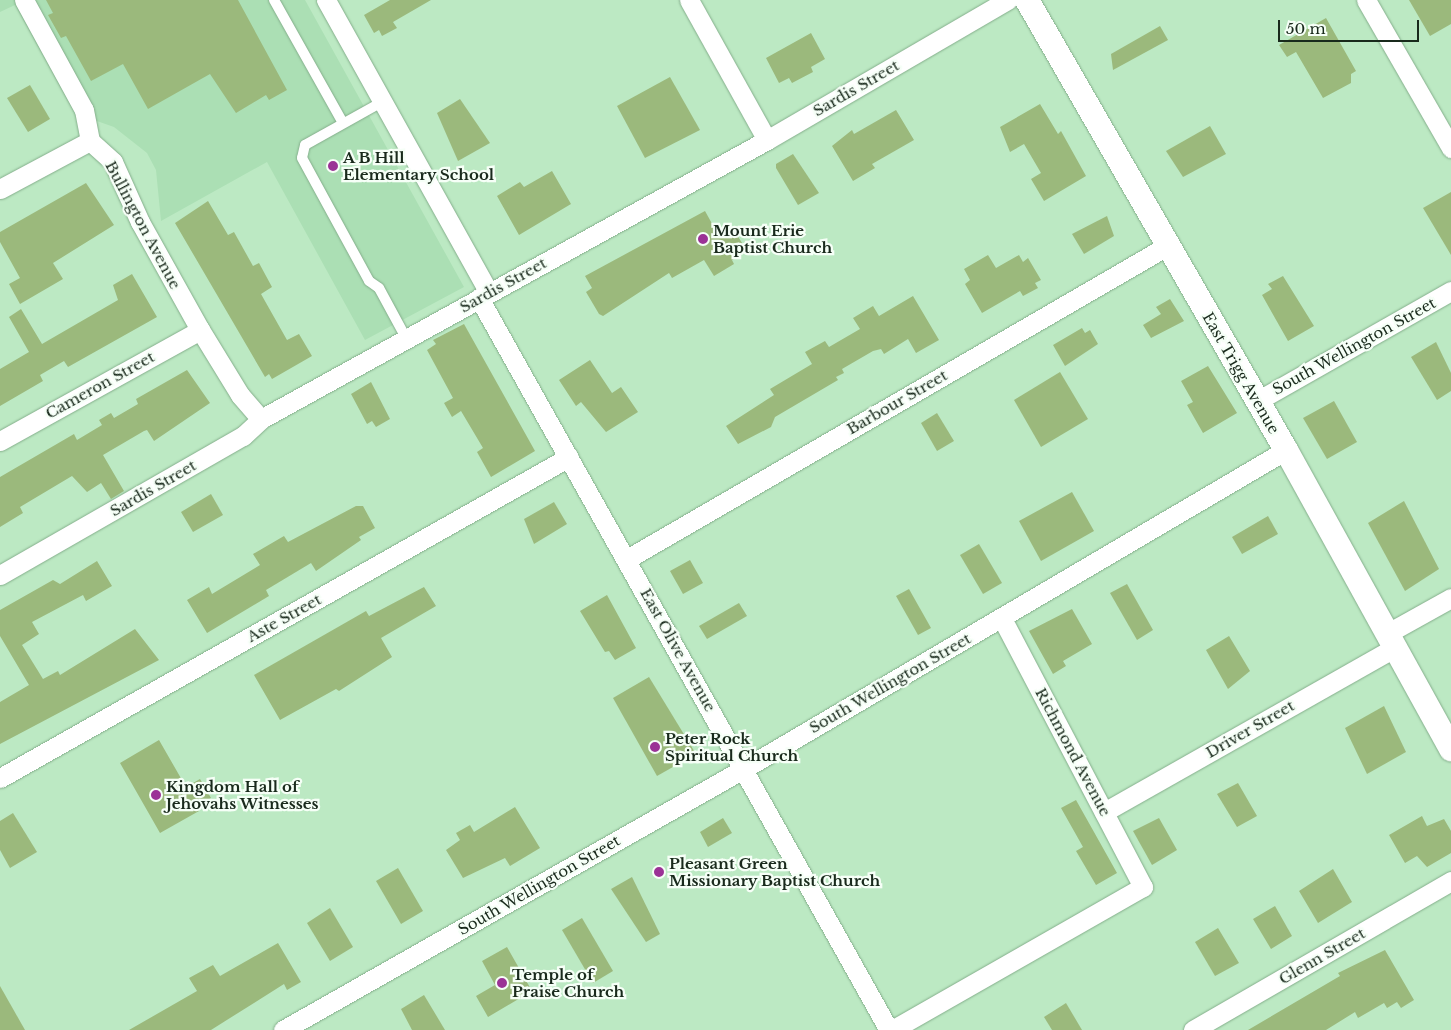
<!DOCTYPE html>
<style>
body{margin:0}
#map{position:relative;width:1451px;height:1030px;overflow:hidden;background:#bce9c3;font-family:"Libre Baskerville",serif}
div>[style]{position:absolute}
.built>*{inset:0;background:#abdfb4}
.building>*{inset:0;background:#9bb97c}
.roads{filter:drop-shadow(0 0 1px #84ae8b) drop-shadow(0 0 1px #84ae8b)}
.service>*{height:10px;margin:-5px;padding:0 5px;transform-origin:5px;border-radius:5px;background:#fff}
.minor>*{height:19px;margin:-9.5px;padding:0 9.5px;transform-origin:9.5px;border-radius:9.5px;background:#fff}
.tertiary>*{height:24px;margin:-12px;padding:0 12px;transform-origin:12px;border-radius:12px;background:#fff}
.dots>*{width:14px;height:14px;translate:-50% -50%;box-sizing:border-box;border:2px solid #f6fff7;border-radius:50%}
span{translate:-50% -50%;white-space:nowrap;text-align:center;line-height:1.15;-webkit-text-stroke:4.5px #f6fff7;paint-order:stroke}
.street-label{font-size:15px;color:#192a1c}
.poi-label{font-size:15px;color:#192a1c;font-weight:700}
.left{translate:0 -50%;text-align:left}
.scale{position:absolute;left:1278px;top:20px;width:141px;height:22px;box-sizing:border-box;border:2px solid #192a1c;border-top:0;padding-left:6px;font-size:15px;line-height:18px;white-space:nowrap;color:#192a1c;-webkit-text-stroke:4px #f6fff7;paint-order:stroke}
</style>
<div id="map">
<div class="built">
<i style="clip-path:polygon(0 0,305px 0,464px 287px,365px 340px,267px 162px,161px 221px,156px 170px,147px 153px,114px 127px,97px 121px,80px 123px,15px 5px,0 12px)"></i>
</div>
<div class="building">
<i style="clip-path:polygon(46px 0,238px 0,287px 90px,269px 100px,266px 95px,236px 113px,210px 74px,148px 109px,123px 64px,91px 81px,66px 36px,61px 38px,48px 15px,53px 13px)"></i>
<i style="clip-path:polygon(390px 0,431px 0,393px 22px,397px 28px,382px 36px,379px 30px,374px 33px,364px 15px)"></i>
<i style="clip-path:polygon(1409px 0,1451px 0,1451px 24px,1430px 36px)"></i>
<i style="clip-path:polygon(1326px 18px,1356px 71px,1351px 74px,1351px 83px,1323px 98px,1296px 52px,1287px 57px,1279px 45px)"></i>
<i style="clip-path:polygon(1160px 26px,1168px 40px,1113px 70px,1111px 54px)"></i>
<i style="clip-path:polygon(811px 33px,825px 59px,811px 67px,813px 72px,792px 83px,789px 78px,779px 83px,766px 58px)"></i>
<i style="clip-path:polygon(670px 77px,700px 130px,645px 158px,617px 106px)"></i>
<i style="clip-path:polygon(30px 85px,50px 119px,28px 132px,7px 98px)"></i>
<i style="clip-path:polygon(460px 99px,490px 143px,458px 161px,437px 113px)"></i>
<i style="clip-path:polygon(1040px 104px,1058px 134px,1061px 131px,1086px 176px,1044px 201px,1031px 179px,1041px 173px,1024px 144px,1010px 152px,1000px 127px)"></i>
<i style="clip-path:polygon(896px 110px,914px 140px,872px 164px,875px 168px,853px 181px,832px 146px,852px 130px,854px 134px)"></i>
<i style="clip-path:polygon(1210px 126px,1226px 154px,1183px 177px,1166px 151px)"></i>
<i style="clip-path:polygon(793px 154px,819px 193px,798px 205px,776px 168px,776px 164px)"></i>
<i style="clip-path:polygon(552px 171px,571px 204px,519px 235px,497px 196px,520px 182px,524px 187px)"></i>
<i style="clip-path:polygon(86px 183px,114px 225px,53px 263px,63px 279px,20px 304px,9px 284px,20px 278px,0 242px,0 232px)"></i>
<i style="clip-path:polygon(1451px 192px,1451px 255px,1423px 208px)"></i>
<i style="clip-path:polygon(208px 201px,228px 235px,234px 232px,253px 266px,259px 263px,272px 287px,261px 294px,287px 340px,299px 334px,312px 356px,272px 379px,269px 374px,265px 377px,175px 223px)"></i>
<i style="clip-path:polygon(705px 211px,720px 238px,734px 230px,747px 251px,732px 260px,734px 264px,714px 276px,704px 260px,672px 278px,669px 273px,603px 316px,599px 314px,586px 292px,592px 288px,585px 276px)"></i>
<i style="clip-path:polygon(1107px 216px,1114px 236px,1084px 254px,1072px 234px)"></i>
<i style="clip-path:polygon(988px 255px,996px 268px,1019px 255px,1023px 262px,1028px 258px,1041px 280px,1035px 283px,1038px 288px,1023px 296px,1020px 291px,982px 313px,965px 284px,970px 280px,964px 269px)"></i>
<i style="clip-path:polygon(132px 274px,157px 317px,68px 367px,64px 361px,40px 375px,43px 381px,0 406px,0 369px,29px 352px,9px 317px,21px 309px,42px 344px,118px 300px,113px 285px)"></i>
<i style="clip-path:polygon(1283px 276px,1314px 326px,1288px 341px,1262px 295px,1272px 289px,1268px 284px)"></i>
<i style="clip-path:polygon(913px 296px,939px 340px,916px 353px,908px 339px,884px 354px,881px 349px,873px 351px,842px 369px,844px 373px,836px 377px,838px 380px,775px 417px,771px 427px,738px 444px,726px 426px,774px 395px,770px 389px,812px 364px,805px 352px,825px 341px,829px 347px,860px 329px,853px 318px,873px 306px,879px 316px)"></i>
<i style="clip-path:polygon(1170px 299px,1184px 321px,1151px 338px,1143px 325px,1161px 314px,1156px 307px)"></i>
<i style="clip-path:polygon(464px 324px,535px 451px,491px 477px,477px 452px,483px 448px,461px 411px,452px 417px,444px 403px,453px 398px,427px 350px,436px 344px,433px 340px)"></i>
<i style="clip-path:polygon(1082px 328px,1085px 333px,1090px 330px,1098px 344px,1065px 366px,1053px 345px)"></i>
<i style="clip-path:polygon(1436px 342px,1451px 373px,1451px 391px,1437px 400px,1411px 357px)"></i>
<i style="clip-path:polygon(590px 360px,612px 393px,621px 387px,638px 412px,606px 432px,581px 402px,576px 406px,559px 380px)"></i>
<i style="clip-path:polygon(1208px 366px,1237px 413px,1203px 433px,1187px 405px,1193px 402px,1181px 381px)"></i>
<i style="clip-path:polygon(187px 370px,210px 403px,154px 441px,147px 430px,144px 431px,103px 455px,124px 491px,111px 499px,101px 483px,87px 492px,72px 476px,20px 507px,23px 513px,0 527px,0 477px,74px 434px,77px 440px,102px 425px,99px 420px,111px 413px,114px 418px,138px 404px,136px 399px)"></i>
<i style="clip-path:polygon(1060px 372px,1088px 419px,1041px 447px,1014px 400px)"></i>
<i style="clip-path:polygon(371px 382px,390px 419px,376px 427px,372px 421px,367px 424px,351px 394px)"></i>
<i style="clip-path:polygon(1334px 401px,1357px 442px,1327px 459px,1303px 418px)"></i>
<i style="clip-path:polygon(937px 413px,954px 441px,937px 451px,921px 423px)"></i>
<i style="clip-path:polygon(1072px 492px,1094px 531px,1041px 561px,1019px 521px)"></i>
<i style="clip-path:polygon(211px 494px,223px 515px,193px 532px,181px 512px)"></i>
<i style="clip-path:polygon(1404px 501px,1439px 569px,1405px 591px,1368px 523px)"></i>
<i style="clip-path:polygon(554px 502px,567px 524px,534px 544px,524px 519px)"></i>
<i style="clip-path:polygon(356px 506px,363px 506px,375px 528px,359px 537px,361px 540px,316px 571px,311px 563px,266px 590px,269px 596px,207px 633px,187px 600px,209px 587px,212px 594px,260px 565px,253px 554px,284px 536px,288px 542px)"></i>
<i style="clip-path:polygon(1268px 516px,1278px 534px,1242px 554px,1232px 537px)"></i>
<i style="clip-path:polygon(979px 544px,1002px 583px,983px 594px,960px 555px)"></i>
<i style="clip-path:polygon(690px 560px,703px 583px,683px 594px,670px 571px)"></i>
<i style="clip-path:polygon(97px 561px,112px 586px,86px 601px,83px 595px,32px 622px,39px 634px,22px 645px,43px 679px,58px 671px,60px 675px,135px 629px,159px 660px,0 744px,0 702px,29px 685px,0 636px,0 610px,53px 580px,60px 584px)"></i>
<i style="clip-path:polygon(1127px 584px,1153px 630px,1137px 640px,1110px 593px)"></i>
<i style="clip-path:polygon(424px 587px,436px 606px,381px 638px,392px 657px,339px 691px,336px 689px,280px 720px,254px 675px,366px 611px,369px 616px)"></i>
<i style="clip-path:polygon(909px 589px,931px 628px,918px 635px,896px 596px)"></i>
<i style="clip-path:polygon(607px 595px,636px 648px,615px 660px,609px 651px,605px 652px,580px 611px)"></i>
<i style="clip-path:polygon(739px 603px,747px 616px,707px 639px,699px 626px)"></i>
<i style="clip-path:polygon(1072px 609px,1092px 644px,1063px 661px,1066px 666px,1053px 674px,1029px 631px)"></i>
<i style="clip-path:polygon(1229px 636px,1250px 671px,1228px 689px,1206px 650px)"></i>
<i style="clip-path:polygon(649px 677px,696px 754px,657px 776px,613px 698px)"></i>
<i style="clip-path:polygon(1384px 706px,1406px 752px,1367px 774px,1345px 728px)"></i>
<i style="clip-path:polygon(159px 740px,186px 787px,200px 779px,211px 798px,197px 806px,199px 811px,160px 833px,120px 763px)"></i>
<i style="clip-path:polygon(1238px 783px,1257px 816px,1237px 827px,1217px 794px)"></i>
<i style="clip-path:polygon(1076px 800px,1117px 873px,1096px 885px,1076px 851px,1083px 847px,1061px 808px)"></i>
<i style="clip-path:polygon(515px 807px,540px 848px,510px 866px,505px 858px,463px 878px,446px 850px,460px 840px,456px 833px,470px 825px,474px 832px)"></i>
<i style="clip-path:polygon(13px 813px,37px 852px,10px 868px,0 850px,0 821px)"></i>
<i style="clip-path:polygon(1422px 816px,1427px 826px,1444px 819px,1451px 831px,1451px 853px,1427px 867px,1417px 856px,1405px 863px,1389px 835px)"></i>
<i style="clip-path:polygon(723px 818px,732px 833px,708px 847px,700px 832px)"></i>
<i style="clip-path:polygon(1159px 818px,1177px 850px,1152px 865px,1133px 831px)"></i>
<i style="clip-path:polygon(398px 868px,423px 911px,401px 924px,376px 881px)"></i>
<i style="clip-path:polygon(1333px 869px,1352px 902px,1318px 923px,1299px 891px)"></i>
<i style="clip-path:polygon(632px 877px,660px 934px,646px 942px,611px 889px)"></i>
<i style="clip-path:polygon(1275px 906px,1292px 936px,1271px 949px,1253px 919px)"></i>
<i style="clip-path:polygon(330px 908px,353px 947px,330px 961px,307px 923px)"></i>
<i style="clip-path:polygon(582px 918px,613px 971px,593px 983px,562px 930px)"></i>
<i style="clip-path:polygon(1218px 928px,1239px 963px,1215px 976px,1195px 942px)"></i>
<i style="clip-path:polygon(278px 943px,301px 982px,287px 990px,284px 984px,211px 1030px,129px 1030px,197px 991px,189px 978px,213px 965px,220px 976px)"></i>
<i style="clip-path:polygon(507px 947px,532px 991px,488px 1017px,476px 996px,495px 985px,482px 961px)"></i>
<i style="clip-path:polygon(1385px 950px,1414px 1000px,1401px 1008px,1397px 1002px,1387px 1008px,1384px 1003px,1358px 1018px,1355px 1012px,1326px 1030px,1248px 1030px,1340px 976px,1338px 973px)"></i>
<i style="clip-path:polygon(0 986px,25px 1030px,0 1030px)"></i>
<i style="clip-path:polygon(424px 995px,445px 1030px,412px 1030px,401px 1009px)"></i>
<i style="clip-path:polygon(1066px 1003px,1082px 1030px,1052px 1030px,1044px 1017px)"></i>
</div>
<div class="roads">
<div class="service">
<i style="left:274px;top:0;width:141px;rotate:60.7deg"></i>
<i style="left:382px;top:102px;width:88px;rotate:150.8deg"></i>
<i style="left:305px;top:145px;width:13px;rotate:103deg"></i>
<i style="left:302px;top:158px;width:140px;rotate:61.4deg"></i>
<i style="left:369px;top:281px;width:12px;rotate:35deg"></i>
<i style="left:379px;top:288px;width:57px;rotate:61.6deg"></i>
</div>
<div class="minor">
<i style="left:24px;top:0;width:125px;rotate:61.4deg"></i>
<i style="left:84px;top:110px;width:32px;rotate:79deg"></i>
<i style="left:90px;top:141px;width:31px;rotate:42deg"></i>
<i style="left:113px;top:162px;width:66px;rotate:65.8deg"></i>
<i style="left:140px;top:222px;width:121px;rotate:60.9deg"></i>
<i style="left:199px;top:328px;width:79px;rotate:58.5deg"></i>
<i style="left:240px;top:395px;width:32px;rotate:49deg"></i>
<i style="left:326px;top:0;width:335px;rotate:60.9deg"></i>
<i style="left:689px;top:0;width:160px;rotate:60.9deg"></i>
<i style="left:1366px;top:0;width:171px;rotate:60.1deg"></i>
<i style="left:0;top:189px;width:102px;rotate:-28.1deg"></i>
<i style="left:479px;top:298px;width:839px;rotate:60.75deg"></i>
<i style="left:1257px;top:401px;width:223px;rotate:-29.6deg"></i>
<i style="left:0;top:441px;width:229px;rotate:-29deg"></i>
<i style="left:627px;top:559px;width:624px;rotate:-30.1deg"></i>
<i style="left:0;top:575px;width:280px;rotate:-29.8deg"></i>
<i style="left:243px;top:436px;width:25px;rotate:-43deg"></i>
<i style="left:261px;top:419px;width:578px;rotate:-28.87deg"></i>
<i style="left:767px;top:140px;width:279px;rotate:-30.2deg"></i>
<i style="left:1388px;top:633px;width:72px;rotate:-29.1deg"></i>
<i style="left:0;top:778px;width:653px;rotate:-29.43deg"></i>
<i style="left:1104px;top:812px;width:335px;rotate:-29.5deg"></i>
<i style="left:283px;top:1030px;width:531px;rotate:-29.56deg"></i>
<i style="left:745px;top:768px;width:628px;rotate:-30.45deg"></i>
<i style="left:892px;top:1030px;width:289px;rotate:-29.7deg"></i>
<i style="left:1143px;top:887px;width:304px;rotate:-117.7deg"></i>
<i style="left:1193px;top:1030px;width:298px;rotate:-30deg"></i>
</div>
<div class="tertiary">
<i style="left:1027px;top:0;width:519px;rotate:60.08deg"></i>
<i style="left:1286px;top:450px;width:342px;rotate:61.1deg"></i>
</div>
</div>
<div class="dots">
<i style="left:333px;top:166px;background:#9b3296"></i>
<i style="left:703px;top:239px;background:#9b3296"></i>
<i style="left:655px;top:747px;background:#9b3296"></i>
<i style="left:156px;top:795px;background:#9b3296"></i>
<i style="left:659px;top:872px;background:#9b3296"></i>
<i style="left:502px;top:983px;background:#9b3296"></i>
</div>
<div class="street-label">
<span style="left:856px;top:88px;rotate:-30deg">Sardis Street</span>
<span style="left:143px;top:225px;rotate:62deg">Bullington Avenue</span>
<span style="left:503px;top:285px;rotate:-29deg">Sardis Street</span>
<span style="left:1354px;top:346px;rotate:-29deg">South Wellington Street</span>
<span style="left:1241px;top:373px;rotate:60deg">East Trigg Avenue</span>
<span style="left:100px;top:385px;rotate:-29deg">Cameron Street</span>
<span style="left:897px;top:402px;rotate:-30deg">Barbour Street</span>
<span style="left:153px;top:488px;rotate:-30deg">Sardis Street</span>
<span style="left:284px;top:618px;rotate:-29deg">Aste Street</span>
<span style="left:678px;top:650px;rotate:61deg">East Olive Avenue</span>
<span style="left:890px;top:683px;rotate:-30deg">South Wellington Street</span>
<span style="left:1250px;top:729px;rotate:-30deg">Driver Street</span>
<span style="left:1073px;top:752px;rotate:62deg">Richmond Avenue</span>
<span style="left:539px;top:885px;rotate:-30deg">South Wellington Street</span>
<span style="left:1322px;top:956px;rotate:-30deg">Glenn Street</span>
</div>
<div class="poi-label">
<span class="left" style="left:343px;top:166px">A B Hill<br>Elementary School</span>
<span class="left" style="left:713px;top:239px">Mount Erie<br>Baptist Church</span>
<span class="left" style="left:665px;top:747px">Peter Rock<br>Spiritual Church</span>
<span class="left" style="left:166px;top:795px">Kingdom Hall of<br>Jehovahs Witnesses</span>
<span class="left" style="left:669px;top:872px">Pleasant Green<br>Missionary Baptist Church</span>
<span class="left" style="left:512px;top:983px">Temple of<br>Praise Church</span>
</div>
<div class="scale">50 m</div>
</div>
